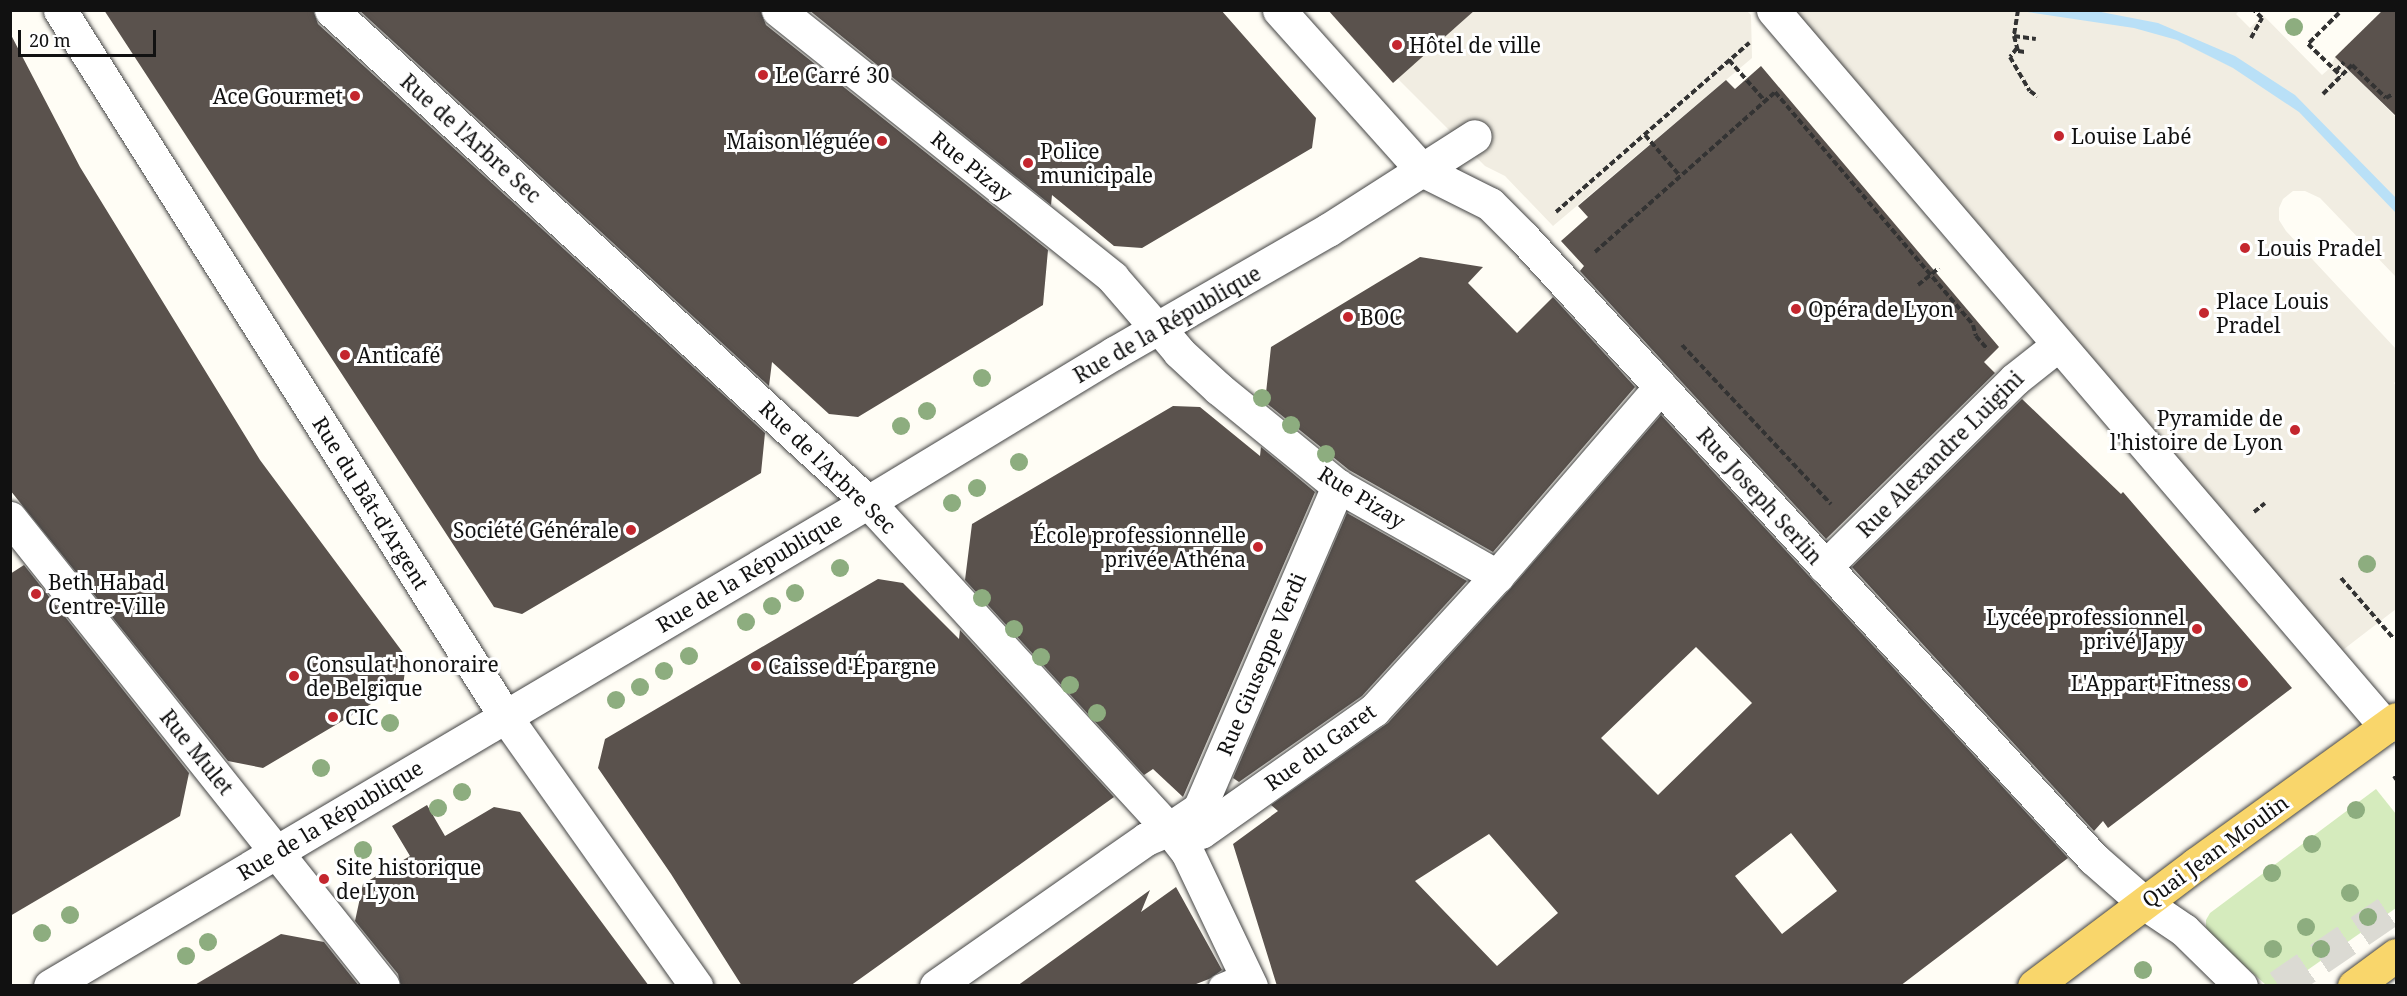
<!DOCTYPE html>
<meta charset="utf-8">
<style>
body{margin:0}
#map{position:relative;width:2407px;height:996px;overflow:hidden;background:#fffdf5;font-family:"Noto Serif",serif}
div>[style]{position:absolute}
.green>*{inset:0;background:#d5ebbd}
.plaza>*{inset:0;background:#f1ede2}
.water>*{inset:0;background:#b9e0f7}
.building>*{inset:0;background:#5a524d}
.primary-tunnel>*{height:33px;margin-top:-16.5px;transform-origin:0;background:repeating-linear-gradient(90deg,#dbdad3 0 33px,transparent 0 49px)}
.path>*{height:4px;margin-top:-2px;transform-origin:0;background:repeating-linear-gradient(90deg,#333 0 6px,transparent 0 9px)}
.roads{filter:drop-shadow(0 0 2px #444) drop-shadow(0 0 2px #444)}
.service>*{height:24px;margin:-12px;padding:0 12px;transform-origin:12px;border-radius:12px;background:#fff}
.pedestrian>*{height:33px;margin:-16.5px;padding:0 16.5px;transform-origin:16.5px;border-radius:16.5px;background:#fff}
.minor>*{height:33px;margin:-16.5px;padding:0 16.5px;transform-origin:16.5px;border-radius:16.5px;background:#fff}
.primary>*{height:33px;margin:-16.5px;padding:0 16.5px;transform-origin:16.5px;border-radius:16.5px;background:#f9d66b}
.trees>*{width:18px;height:18px;margin:-9px;border-radius:50%;background:#8dad7f}
.dots>*{width:16px;height:16px;translate:-50% -50%;box-sizing:border-box;border:3px solid #fff;border-radius:50%}
span{translate:-50% -50%;white-space:nowrap;text-align:center;line-height:1.15;-webkit-text-stroke:6px #fff;paint-order:stroke}
.poi-label{font-size:21px;color:#111}
.left{translate:0 -50%;text-align:left}
.right{translate:-100% -50%;text-align:right}
.street-label{font-size:21px;color:#111}
.frame{position:absolute;inset:0;border:12px solid #111;pointer-events:none}
.scale{position:absolute;left:18px;top:30px;width:138px;height:27px;box-sizing:border-box;border:3px solid #111;border-top:0;padding-left:8px;font-size:18px;line-height:21px;white-space:nowrap;color:#111;-webkit-text-stroke:4px #fff;paint-order:stroke}
</style>
<div id="map">
<div class="green">
<i style="clip-path:polygon(2376px 789px,2396px 814px,2396px 908px,2289px 983px,2266px 985px,2211px 936px,2206px 927px,2206px 920px,2210px 913px)"></i>
</div>
<div class="plaza">
<i style="clip-path:polygon(1746px 10px,1751px 15px,1752px 58px,1553px 226px,1505px 176px,1485px 166px,1397px 78px,1449px 33px,1461px 11px)"></i>
<i style="clip-path:polygon(1788px 11px,2239px 11px,2236px 14px,2250px 28px,2263px 15px,2322px 75px,2330px 68px,2335px 57px,2396px 117px,2396px 277px,2320px 198px,2305px 191px,2293px 191px,2283px 199px,2279px 208px,2279px 220px,2286px 231px,2396px 349px,2396px 381px,2394px 383px,2396px 386px,2396px 609px,2335px 656px)"></i>
</div>
<div class="water">
<i style="clip-path:polygon(2021px 11px,2096px 11px,2158px 23px,2235px 56px,2295px 95px,2396px 198px,2396px 213px,2299px 112px,2233px 68px,2177px 40px,2134px 28px)"></i>
</div>
<div class="building">
<i style="clip-path:polygon(104px 10px,313px 10px,318px 24px,765px 433px,761px 473px,522px 614px,494px 607px)"></i>
<i style="clip-path:polygon(359px 10px,760px 10px,766px 25px,1048px 250px,1043px 305px,858px 417px,829px 414px,772px 362px,769px 386px)"></i>
<i style="clip-path:polygon(809px 10px,1221px 10px,1316px 118px,1312px 148px,1142px 248px,1114px 246px,1052px 195px,1051px 205px)"></i>
<i style="clip-path:polygon(1328px 10px,1475px 10px,1393px 83px)"></i>
<i style="clip-path:polygon(2383px 10px,2397px 10px,2397px 117px,2335px 57px)"></i>
<i style="clip-path:polygon(10px 33px,80px 167px,260px 460px,407px 658px,403px 685px,263px 768px,228px 761px,10px 490px)"></i>
<i style="clip-path:polygon(1761px 66px,1999px 347px,1984px 362px,1995px 373px,1826px 539px,1580px 271px,1584px 266px,1561px 241px,1588px 217px,1578px 206px,1726px 80px,1735px 89px)"></i>
<i style="clip-path:polygon(1420px 257px,1483px 267px,1468px 283px,1517px 333px,1553px 297px,1635px 387px,1493px 552px,1349px 470px,1265px 402px,1271px 347px)"></i>
<i style="clip-path:polygon(2022px 399px,2121px 494px,2123px 492px,2292px 688px,2108px 828px,2103px 821px,2094px 831px,1852px 567px)"></i>
<i style="clip-path:polygon(1173px 406px,1200px 407px,1260px 456px,1261px 447px,1315px 492px,1183px 797px,1153px 769px,1144px 775px,965px 580px,972px 524px)"></i>
<i style="clip-path:polygon(evenodd,1661px 415px,2068px 858px,1900px 986px,1277px 986px,1233px 844px,1278px 811px,1271px 805px,1388px 723px,1511px 588px,1661px 415px,1696px 647px,1752px 703px,1658px 795px,1601px 738px,1696px 647px,1661px 415px,1791px 833px,1837px 891px,1782px 934px,1735px 876px,1791px 833px,1661px 415px,1489px 834px,1558px 913px,1497px 966px,1415px 881px,1489px 834px)"></i>
<i style="clip-path:polygon(1347px 513px,1467px 581px,1362px 696px,1239px 782px,1233px 778px)"></i>
<i style="clip-path:polygon(24px 565px,189px 773px,180px 816px,10px 916px,10px 574px)"></i>
<i style="clip-path:polygon(878px 579px,903px 583px,959px 639px,960px 630px,1114px 797px,850px 986px,742px 986px,671px 874px,598px 768px,605px 739px)"></i>
<i style="clip-path:polygon(427px 805px,445px 836px,494px 807px,520px 812px,649px 986px,401px 986px,398px 974px,355px 921px,363px 884px,410px 856px,392px 826px)"></i>
<i style="clip-path:polygon(1176px 887px,1222px 970px,1209px 979px,1191px 986px,1017px 986px,1150px 890px,1141px 912px)"></i>
<i style="clip-path:polygon(281px 934px,324px 942px,359px 986px,193px 986px)"></i>
</div>
<div class="primary-tunnel">
<i style="left:2279px;top:986px;width:142px;rotate:-34.4deg"></i>
</div>
<div class="path">
<i style="left:2018px;top:10px;width:26px;rotate:99deg"></i>
<i style="left:2014px;top:36px;width:16px;rotate:75deg"></i>
<i style="left:2018px;top:51px;width:7px;rotate:8deg"></i>
<i style="left:2277px;top:10px;width:2px"></i>
<i style="left:2339px;top:13px;width:44px;rotate:135deg"></i>
<i style="left:2308px;top:44px;width:46px;rotate:44.1deg"></i>
<i style="left:2014px;top:36px;width:22px;rotate:8deg"></i>
<i style="left:2251px;top:38px;width:23px;rotate:-61deg"></i>
<i style="left:2262px;top:18px;width:11px;rotate:-135deg"></i>
<i style="left:2017px;top:48px;width:11px;rotate:128deg"></i>
<i style="left:2010px;top:57px;width:39px;rotate:60deg"></i>
<i style="left:2030px;top:91px;width:9px;rotate:36deg"></i>
<i style="left:1729px;top:60px;width:55px;rotate:48.7deg"></i>
<i style="left:2336px;top:71px;width:12px;rotate:-48deg"></i>
<i style="left:2323px;top:94px;width:41px;rotate:-45deg"></i>
<i style="left:2352px;top:65px;width:47px;rotate:44.1deg"></i>
<i style="left:2386px;top:98px;width:8px;rotate:-30deg"></i>
<i style="left:1645px;top:135px;width:54px;rotate:49.5deg"></i>
<i style="left:1556px;top:212px;width:257px;rotate:-41.2deg"></i>
<i style="left:1595px;top:252px;width:241px;rotate:-41.6deg"></i>
<i style="left:1775px;top:92px;width:306px;rotate:49.6deg"></i>
<i style="left:1973px;top:325px;width:11px;rotate:75deg"></i>
<i style="left:1976px;top:336px;width:18px;rotate:49deg"></i>
<i style="left:1918px;top:285px;width:27px;rotate:-39deg"></i>
<i style="left:1682px;top:345px;width:218px;rotate:46.9deg"></i>
<i style="left:2254px;top:512px;width:14px;rotate:-39deg"></i>
<i style="left:2341px;top:578px;width:81px;rotate:49deg"></i>
<i style="left:2394px;top:776px;width:4px;rotate:56deg"></i>
</div>
<div class="roads">
<div class="service">
<i style="left:1221px;top:986px;width:25px;rotate:-23deg"></i>
</div>
<div class="pedestrian">
<i style="left:331px;top:10px;width:728px;rotate:42.5deg"></i>
<i style="left:868px;top:502px;width:444px;rotate:47.4deg"></i>
<i style="left:778px;top:10px;width:428px;rotate:38.6deg"></i>
<i style="left:1112px;top:277px;width:70px;rotate:49deg"></i>
<i style="left:1279px;top:10px;width:215px;rotate:48.2deg"></i>
<i style="left:1773px;top:10px;width:943px;rotate:49.47deg"></i>
<i style="left:1160px;top:329px;width:30px;rotate:50deg"></i>
<i style="left:1179px;top:352px;width:54px;rotate:42.8deg"></i>
<i style="left:1219px;top:389px;width:154px;rotate:39.2deg"></i>
<i style="left:10px;top:518px;width:598px;rotate:51.44deg"></i>
<i style="left:1825px;top:567px;width:267px;rotate:-44.7deg"></i>
<i style="left:2015px;top:379px;width:55px;rotate:-38.3deg"></i>
<i style="left:50px;top:986px;width:950px;rotate:-30.61deg"></i>
<i style="left:868px;top:502px;width:288px;rotate:-31.2deg"></i>
<i style="left:1114px;top:353px;width:247px;rotate:-29.9deg"></i>
<i style="left:1328px;top:230px;width:174px;rotate:-32.6deg"></i>
</div>
<div class="minor">
<i style="left:60px;top:10px;width:835px;rotate:57.78deg"></i>
<i style="left:505px;top:716px;width:331px;rotate:54.7deg"></i>
<i style="left:1422px;top:170px;width:76px;rotate:26.6deg"></i>
<i style="left:1490px;top:204px;width:47px;rotate:45deg"></i>
<i style="left:1523px;top:237px;width:844px;rotate:47.45deg"></i>
<i style="left:2094px;top:859px;width:67px;rotate:41.3deg"></i>
<i style="left:2144px;top:903px;width:48px;rotate:34deg"></i>
<i style="left:2184px;top:930px;width:80px;rotate:44.5deg"></i>
<i style="left:936px;top:986px;width:256px;rotate:-35deg"></i>
<i style="left:1146px;top:839px;width:25px;rotate:-23deg"></i>
<i style="left:1169px;top:829px;width:32px;rotate:5deg"></i>
<i style="left:1201px;top:832px;width:212px;rotate:-35.2deg"></i>
<i style="left:1374px;top:710px;width:182px;rotate:-47.5deg"></i>
<i style="left:1497px;top:576px;width:250px;rotate:-49.2deg"></i>
<i style="left:1251px;top:986px;width:148px;rotate:-115.5deg"></i>
<i style="left:1187px;top:852px;width:29px;rotate:-128deg"></i>
<i style="left:1169px;top:829px;width:36px;rotate:-34deg"></i>
<i style="left:1199px;top:809px;width:352px;rotate:-66.7deg"></i>
<i style="left:1338px;top:486px;width:183px;rotate:29.5deg"></i>
</div>
<div class="primary">
<i style="left:2034px;top:986px;width:203px;rotate:-37deg"></i>
<i style="left:2196px;top:864px;width:247px;rotate:-35.9deg"></i>
<i style="left:2354px;top:986px;width:52px;rotate:-36.4deg"></i>
</div>
</div>
<div class="trees">
<i style="left:2294px;top:27px"></i>
<i style="left:982px;top:378px"></i>
<i style="left:1262px;top:398px"></i>
<i style="left:927px;top:411px"></i>
<i style="left:1291px;top:425px"></i>
<i style="left:901px;top:426px"></i>
<i style="left:1326px;top:454px"></i>
<i style="left:1019px;top:462px"></i>
<i style="left:977px;top:488px"></i>
<i style="left:952px;top:503px"></i>
<i style="left:2367px;top:564px"></i>
<i style="left:840px;top:568px"></i>
<i style="left:795px;top:593px"></i>
<i style="left:982px;top:598px"></i>
<i style="left:772px;top:606px"></i>
<i style="left:746px;top:622px"></i>
<i style="left:1014px;top:629px"></i>
<i style="left:689px;top:656px"></i>
<i style="left:1041px;top:657px"></i>
<i style="left:664px;top:671px"></i>
<i style="left:1070px;top:685px"></i>
<i style="left:640px;top:687px"></i>
<i style="left:616px;top:700px"></i>
<i style="left:1097px;top:713px"></i>
<i style="left:390px;top:723px"></i>
<i style="left:321px;top:768px"></i>
<i style="left:462px;top:792px"></i>
<i style="left:438px;top:808px"></i>
<i style="left:2356px;top:810px"></i>
<i style="left:2312px;top:844px"></i>
<i style="left:363px;top:850px"></i>
<i style="left:2272px;top:873px"></i>
<i style="left:2350px;top:893px"></i>
<i style="left:70px;top:915px"></i>
<i style="left:2368px;top:917px"></i>
<i style="left:2306px;top:927px"></i>
<i style="left:42px;top:933px"></i>
<i style="left:208px;top:942px"></i>
<i style="left:2273px;top:949px"></i>
<i style="left:2321px;top:949px"></i>
<i style="left:186px;top:956px"></i>
<i style="left:2143px;top:970px"></i>
</div>
<div class="dots">
<i style="left:1397px;top:45px;background:#c4262e"></i>
<i style="left:763px;top:75px;background:#c4262e"></i>
<i style="left:355px;top:96px;background:#c4262e"></i>
<i style="left:2059px;top:136px;background:#c4262e"></i>
<i style="left:882px;top:141px;background:#c4262e"></i>
<i style="left:1028px;top:163px;background:#c4262e"></i>
<i style="left:2245px;top:248px;background:#c4262e"></i>
<i style="left:1796px;top:309px;background:#c4262e"></i>
<i style="left:2204px;top:313px;background:#c4262e"></i>
<i style="left:1348px;top:317px;background:#c4262e"></i>
<i style="left:345px;top:355px;background:#c4262e"></i>
<i style="left:2295px;top:430px;background:#c4262e"></i>
<i style="left:631px;top:530px;background:#c4262e"></i>
<i style="left:1258px;top:547px;background:#c4262e"></i>
<i style="left:36px;top:594px;background:#c4262e"></i>
<i style="left:2197px;top:629px;background:#c4262e"></i>
<i style="left:756px;top:666px;background:#c4262e"></i>
<i style="left:294px;top:676px;background:#c4262e"></i>
<i style="left:2243px;top:683px;background:#c4262e"></i>
<i style="left:333px;top:717px;background:#c4262e"></i>
<i style="left:324px;top:879px;background:#c4262e"></i>
</div>
<div class="poi-label">
<span class="left" style="left:1409px;top:45px">Hôtel de ville</span>
<span class="left" style="left:775px;top:75px">Le Carré 30</span>
<span class="right" style="left:343px;top:96px">Ace Gourmet</span>
<span class="left" style="left:2071px;top:136px">Louise Labé</span>
<span class="right" style="left:870px;top:141px">Maison léguée</span>
<span class="left" style="left:1040px;top:163px">Police<br>municipale</span>
<span class="left" style="left:2257px;top:248px">Louis Pradel</span>
<span class="left" style="left:2216px;top:313px">Place Louis<br>Pradel</span>
<span class="left" style="left:1808px;top:309px">Opéra de Lyon</span>
<span class="left" style="left:1360px;top:317px">BOC</span>
<span class="left" style="left:357px;top:355px">Anticafé</span>
<span class="right" style="left:2283px;top:430px">Pyramide de<br>l'histoire de Lyon</span>
<span class="right" style="left:619px;top:530px">Société Générale</span>
<span class="right" style="left:1246px;top:547px">École professionnelle<br>privée Athéna</span>
<span class="left" style="left:48px;top:594px">Beth Habad<br>Centre-Ville</span>
<span class="right" style="left:2185px;top:629px">Lycée professionnel<br>privé Japy</span>
<span class="left" style="left:306px;top:676px">Consulat honoraire<br>de Belgique</span>
<span class="left" style="left:768px;top:666px">Caisse d'Épargne</span>
<span class="right" style="left:2231px;top:683px">L'Appart Fitness</span>
<span class="left" style="left:345px;top:717px">CIC</span>
<span class="left" style="left:336px;top:879px">Site historique<br>de Lyon</span>
</div>
<div class="street-label">
<span style="left:471px;top:138px;rotate:42deg">Rue de l'Arbre Sec</span>
<span style="left:972px;top:166px;rotate:39deg">Rue Pizay</span>
<span style="left:1167px;top:324px;rotate:-30deg">Rue de la République</span>
<span style="left:1940px;top:454px;rotate:-45deg">Rue Alexandre Luigini</span>
<span style="left:828px;top:467px;rotate:44deg">Rue de l'Arbre Sec</span>
<span style="left:1760px;top:496px;rotate:48deg">Rue Joseph Serlin</span>
<span style="left:1362px;top:497px;rotate:32deg">Rue Pizay</span>
<span style="left:371px;top:503px;rotate:58deg">Rue du Bât-d'Argent</span>
<span style="left:749px;top:572px;rotate:-31deg">Rue de la République</span>
<span style="left:1261px;top:664px;rotate:-67deg">Rue Giuseppe Verdi</span>
<span style="left:1320px;top:747px;rotate:-36deg">Rue du Garet</span>
<span style="left:197px;top:752px;rotate:51deg">Rue Mulet</span>
<span style="left:330px;top:820px;rotate:-31deg">Rue de la République</span>
<span style="left:2215px;top:851px;rotate:-36deg">Quai Jean Moulin</span>
</div>
<div class="frame"></div>
<div class="scale">20 m</div>
</div>
